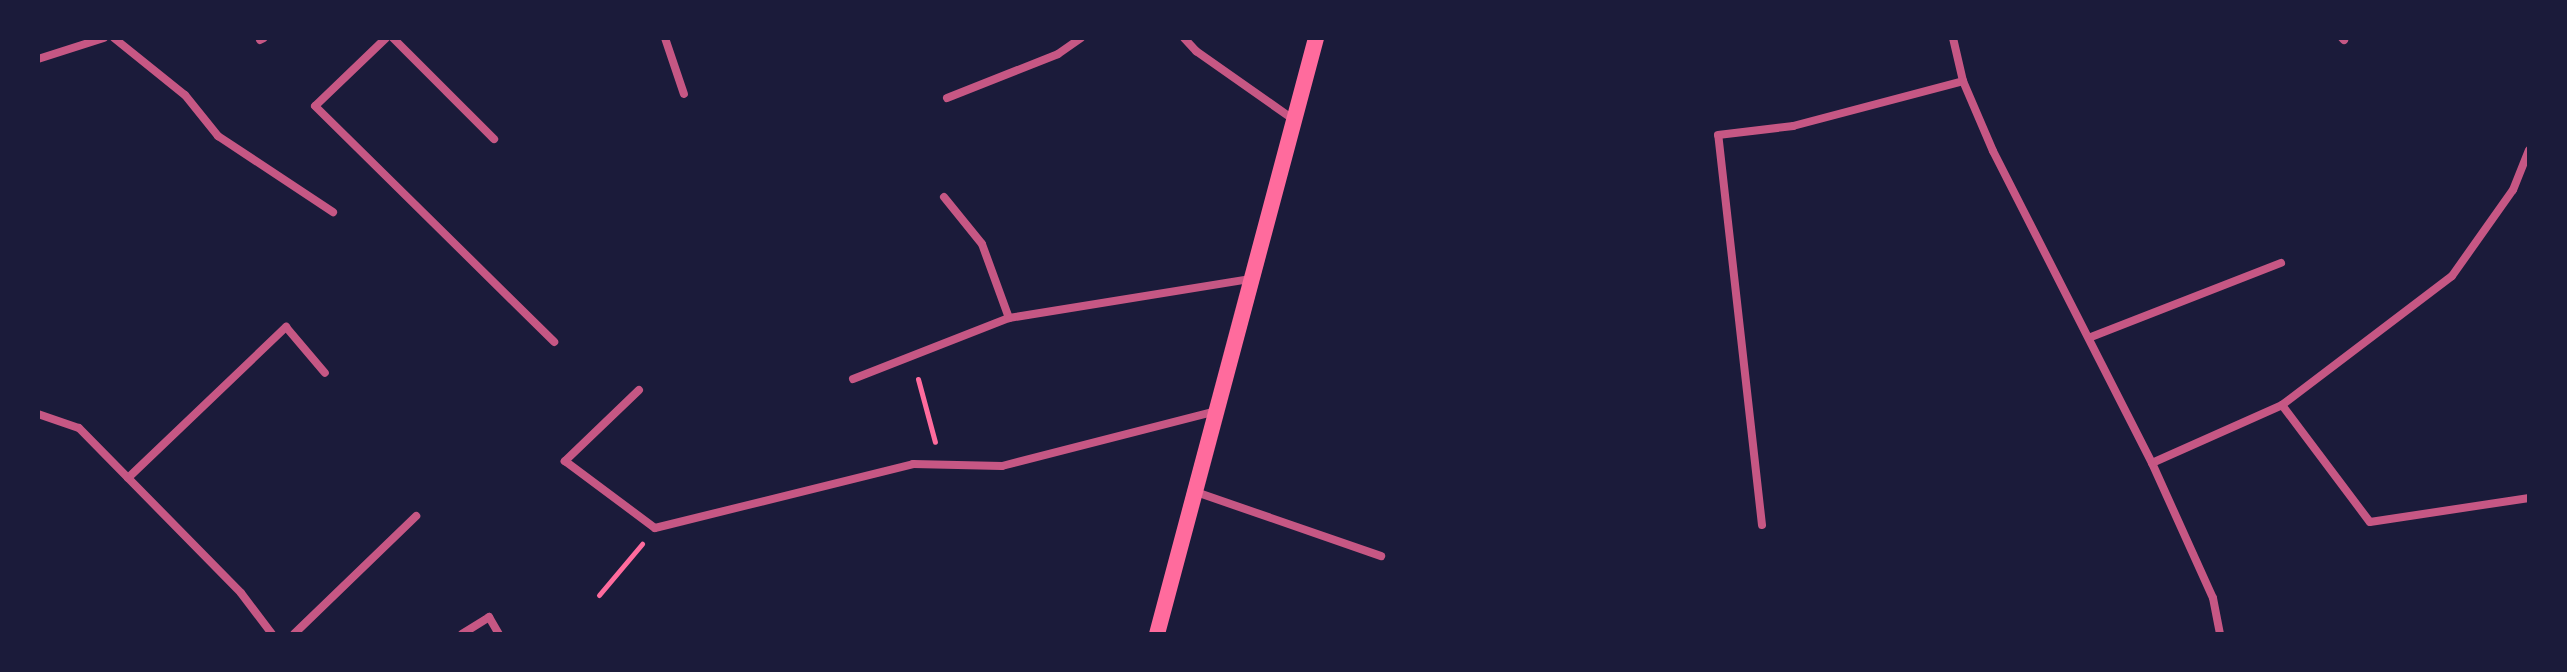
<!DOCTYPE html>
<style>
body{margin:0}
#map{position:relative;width:2567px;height:672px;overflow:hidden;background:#1b1b3a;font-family:Helvetica,sans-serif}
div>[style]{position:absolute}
.path>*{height:5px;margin:-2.5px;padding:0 2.5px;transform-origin:2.5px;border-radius:2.5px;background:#ff6b9d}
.minor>*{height:8px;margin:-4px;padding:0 4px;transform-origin:4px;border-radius:4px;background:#c65784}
.secondary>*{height:16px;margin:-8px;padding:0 8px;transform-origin:8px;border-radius:8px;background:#ff6b9d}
span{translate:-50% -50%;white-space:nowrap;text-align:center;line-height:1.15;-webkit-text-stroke:6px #1b1b3a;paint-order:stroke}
.frame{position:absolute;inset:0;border:40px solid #1b1b3a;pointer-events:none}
</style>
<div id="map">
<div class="path">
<i style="left:918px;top:379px;width:65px;rotate:74.9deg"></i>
<i style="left:599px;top:595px;width:67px;rotate:-49.9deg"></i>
</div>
<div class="minor">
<i style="left:114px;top:38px;width:91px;rotate:38.8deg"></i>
<i style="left:185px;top:95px;width:53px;rotate:51.2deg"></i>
<i style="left:218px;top:136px;width:138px;rotate:33.5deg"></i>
<i style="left:386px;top:38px;width:98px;rotate:136.2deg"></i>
<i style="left:315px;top:106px;width:336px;rotate:44.6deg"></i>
<i style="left:393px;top:38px;width:143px;rotate:45deg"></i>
<i style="left:665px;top:38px;width:59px;rotate:71.3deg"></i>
<i style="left:1184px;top:38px;width:18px;rotate:47deg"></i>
<i style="left:1196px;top:51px;width:120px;rotate:35.1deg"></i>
<i style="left:1953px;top:38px;width:44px;rotate:76.9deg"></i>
<i style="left:1963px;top:81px;width:76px;rotate:66.8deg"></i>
<i style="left:1993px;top:151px;width:350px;rotate:63deg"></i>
<i style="left:2152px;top:463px;width:148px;rotate:65.7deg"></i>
<i style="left:2213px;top:598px;width:37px;rotate:79deg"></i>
<i style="left:2342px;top:38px;width:3px;rotate:45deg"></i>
<i style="left:260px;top:40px;width:4px;rotate:-27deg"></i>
<i style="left:38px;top:59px;width:69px;rotate:-17.7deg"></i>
<i style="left:947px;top:98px;width:119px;rotate:-21.6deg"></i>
<i style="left:1058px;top:54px;width:28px;rotate:-35deg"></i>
<i style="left:944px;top:197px;width:60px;rotate:51deg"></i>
<i style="left:982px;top:244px;width:79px;rotate:70deg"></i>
<i style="left:2091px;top:337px;width:204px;rotate:-21.3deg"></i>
<i style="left:853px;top:379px;width:168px;rotate:-21.4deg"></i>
<i style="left:1009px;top:318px;width:245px;rotate:-9.2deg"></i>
<i style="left:639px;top:390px;width:103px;rotate:136.2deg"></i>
<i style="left:565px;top:461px;width:112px;rotate:36.7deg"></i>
<i style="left:655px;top:528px;width:266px;rotate:-13.9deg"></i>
<i style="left:913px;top:464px;width:89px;rotate:1.3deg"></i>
<i style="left:1002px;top:466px;width:221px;rotate:-14.4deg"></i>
<i style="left:2282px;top:405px;width:146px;rotate:53.1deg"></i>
<i style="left:2370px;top:522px;width:161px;rotate:-8.6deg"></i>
<i style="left:38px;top:414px;width:43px;rotate:18.9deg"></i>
<i style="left:79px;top:428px;width:231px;rotate:45.5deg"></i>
<i style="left:241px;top:593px;width:51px;rotate:52.9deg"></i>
<i style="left:2152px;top:463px;width:142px;rotate:-24deg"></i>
<i style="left:2282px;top:405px;width:213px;rotate:-37.2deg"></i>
<i style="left:2452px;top:276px;width:105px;rotate:-54.7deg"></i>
<i style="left:2513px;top:190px;width:43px;rotate:-68.2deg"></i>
<i style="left:128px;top:478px;width:219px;rotate:-43.7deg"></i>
<i style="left:286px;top:327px;width:60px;rotate:49.7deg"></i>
<i style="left:1196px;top:492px;width:196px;rotate:19.1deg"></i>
<i style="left:1762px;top:525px;width:392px;rotate:-96.4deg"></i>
<i style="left:1718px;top:135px;width:76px;rotate:-6.8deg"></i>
<i style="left:1793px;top:126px;width:176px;rotate:-14.8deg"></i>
<i style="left:294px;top:634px;width:170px;rotate:-44deg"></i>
<i style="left:462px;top:634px;width:32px;rotate:-32deg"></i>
<i style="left:489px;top:617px;width:20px;rotate:60deg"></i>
</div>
<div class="secondary">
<i style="left:1157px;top:634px;width:617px;rotate:-75.06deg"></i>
</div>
<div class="frame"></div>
</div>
